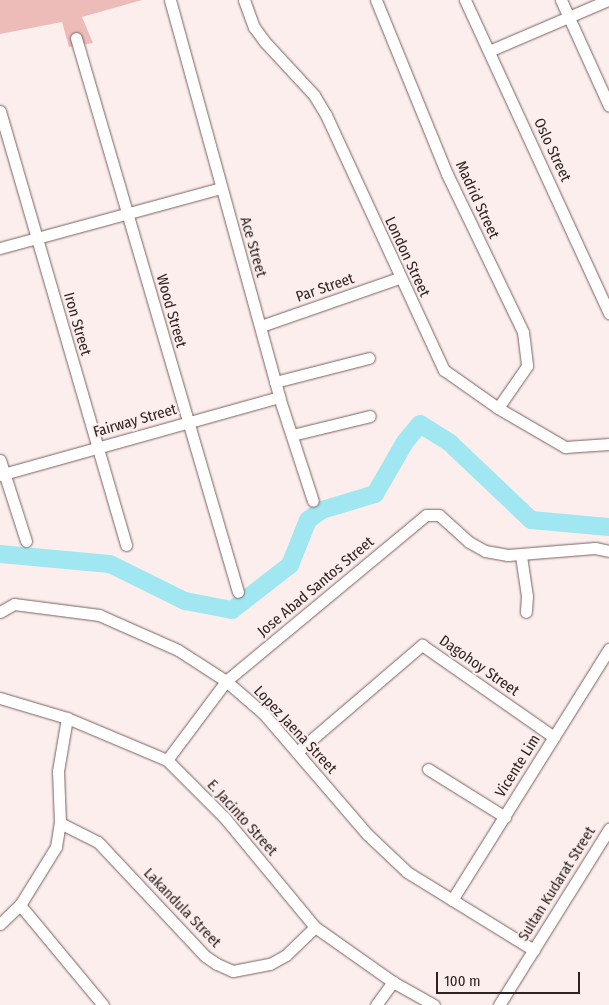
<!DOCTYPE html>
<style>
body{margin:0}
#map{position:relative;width:609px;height:1005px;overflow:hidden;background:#fbeeed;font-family:"Fira Sans Condensed",sans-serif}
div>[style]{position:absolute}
.green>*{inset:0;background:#eebcb8}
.river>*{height:18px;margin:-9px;padding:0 9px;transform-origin:9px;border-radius:9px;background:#a0e7f1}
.roads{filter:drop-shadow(0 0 1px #7b615f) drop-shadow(0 0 1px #7b615f)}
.street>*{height:11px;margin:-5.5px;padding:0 5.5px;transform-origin:5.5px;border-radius:5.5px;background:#fff}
span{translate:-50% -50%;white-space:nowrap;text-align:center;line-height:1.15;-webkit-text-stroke:4px #fbeeed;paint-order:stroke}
.street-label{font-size:15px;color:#2e2322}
.scale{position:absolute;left:436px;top:972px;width:144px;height:22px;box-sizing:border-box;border:2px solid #2e2322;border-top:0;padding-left:6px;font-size:15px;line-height:18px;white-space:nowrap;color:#2e2322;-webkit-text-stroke:4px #fbeeed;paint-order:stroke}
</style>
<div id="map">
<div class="green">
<i style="clip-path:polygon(0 0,142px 0,82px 17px,93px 43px,69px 47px,62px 22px,0 34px)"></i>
</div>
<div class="river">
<i style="left:0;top:554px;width:110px;rotate:5.2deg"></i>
<i style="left:110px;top:564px;width:84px;rotate:26.3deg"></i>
<i style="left:185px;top:601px;width:48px;rotate:10.8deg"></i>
<i style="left:232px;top:610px;width:73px;rotate:-37.8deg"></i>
<i style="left:290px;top:565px;width:48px;rotate:-68.2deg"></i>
<i style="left:308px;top:520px;width:17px;rotate:-36deg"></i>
<i style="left:322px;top:510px;width:55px;rotate:-16.8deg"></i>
<i style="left:375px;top:494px;width:60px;rotate:-60deg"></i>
<i style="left:405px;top:442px;width:23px;rotate:-50deg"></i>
<i style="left:420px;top:424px;width:36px;rotate:32deg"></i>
<i style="left:450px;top:443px;width:112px;rotate:43.5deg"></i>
<i style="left:531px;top:520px;width:78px;rotate:5.1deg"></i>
</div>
<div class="roads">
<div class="street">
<i style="left:170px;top:0;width:412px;rotate:74.6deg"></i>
<i style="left:279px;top:397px;width:109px;rotate:71.9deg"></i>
<i style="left:244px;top:0;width:29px;rotate:70deg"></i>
<i style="left:254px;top:27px;width:17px;rotate:54deg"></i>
<i style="left:264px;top:41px;width:74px;rotate:47.2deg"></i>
<i style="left:314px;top:95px;width:23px;rotate:59deg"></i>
<i style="left:326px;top:115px;width:281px;rotate:65.2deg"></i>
<i style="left:444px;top:370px;width:66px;rotate:35.1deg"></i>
<i style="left:498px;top:408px;width:78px;rotate:30.2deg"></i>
<i style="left:565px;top:447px;width:44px;rotate:-3.9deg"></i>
<i style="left:376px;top:0;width:188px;rotate:67.8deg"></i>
<i style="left:447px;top:174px;width:175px;rotate:64.3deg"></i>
<i style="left:523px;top:332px;width:34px;rotate:83deg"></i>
<i style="left:527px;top:366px;width:51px;rotate:124.6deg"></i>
<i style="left:465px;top:0;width:345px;rotate:65.3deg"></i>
<i style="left:561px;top:0;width:116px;rotate:65.6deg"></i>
<i style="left:76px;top:38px;width:577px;rotate:73.7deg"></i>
<i style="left:489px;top:51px;width:129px;rotate:-23.2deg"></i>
<i style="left:0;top:111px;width:452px;rotate:73.8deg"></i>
<i style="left:0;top:248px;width:229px;rotate:-15.2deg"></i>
<i style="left:261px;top:326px;width:146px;rotate:-19.2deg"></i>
<i style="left:275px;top:382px;width:97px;rotate:-14.3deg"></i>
<i style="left:292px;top:435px;width:80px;rotate:-13.7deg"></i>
<i style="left:0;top:460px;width:85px;rotate:72.2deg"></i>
<i style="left:0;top:475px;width:290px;rotate:-15.6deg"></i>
<i style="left:521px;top:556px;width:40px;rotate:81.5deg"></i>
<i style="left:527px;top:596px;width:16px;rotate:94deg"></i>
<i style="left:0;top:612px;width:16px;rotate:-30deg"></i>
<i style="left:14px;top:604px;width:86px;rotate:7.4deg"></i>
<i style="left:99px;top:615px;width:86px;rotate:23.9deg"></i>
<i style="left:178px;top:650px;width:57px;rotate:32.9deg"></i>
<i style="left:226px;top:681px;width:49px;rotate:40.9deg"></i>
<i style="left:263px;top:713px;width:160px;rotate:49.3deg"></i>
<i style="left:367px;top:834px;width:55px;rotate:43.5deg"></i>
<i style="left:407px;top:872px;width:149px;rotate:31.6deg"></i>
<i style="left:0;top:698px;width:70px;rotate:16.6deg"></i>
<i style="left:67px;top:718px;width:108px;rotate:22.8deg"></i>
<i style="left:167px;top:760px;width:81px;rotate:45deg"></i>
<i style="left:224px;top:817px;width:143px;rotate:50.4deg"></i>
<i style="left:315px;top:927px;width:95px;rotate:35.2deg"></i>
<i style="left:393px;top:982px;width:47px;rotate:29.3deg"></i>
<i style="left:297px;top:752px;width:165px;rotate:-40.6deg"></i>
<i style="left:422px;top:645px;width:161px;rotate:34.9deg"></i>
<i style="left:167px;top:760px;width:99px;rotate:-53.2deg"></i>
<i style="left:226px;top:681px;width:260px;rotate:-39.7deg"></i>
<i style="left:426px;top:515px;width:13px"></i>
<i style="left:439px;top:515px;width:40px;rotate:42deg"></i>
<i style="left:469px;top:542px;width:18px;rotate:29deg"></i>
<i style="left:485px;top:551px;width:23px;rotate:10deg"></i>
<i style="left:508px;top:555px;width:87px;rotate:-4.6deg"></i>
<i style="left:595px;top:548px;width:14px;rotate:12deg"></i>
<i style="left:428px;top:769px;width:91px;rotate:31.9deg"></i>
<i style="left:60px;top:823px;width:42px;rotate:26.6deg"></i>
<i style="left:98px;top:842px;width:156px;rotate:46.8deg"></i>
<i style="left:205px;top:956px;width:14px;rotate:34deg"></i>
<i style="left:217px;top:964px;width:17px;rotate:24deg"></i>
<i style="left:233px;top:971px;width:38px;rotate:-11deg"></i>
<i style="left:270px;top:964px;width:18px;rotate:-29deg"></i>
<i style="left:286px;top:955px;width:40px;rotate:-44deg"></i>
<i style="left:452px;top:900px;width:296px;rotate:-58deg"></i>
<i style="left:20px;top:905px;width:130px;rotate:50.3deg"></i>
<i style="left:0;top:924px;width:28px;rotate:-44deg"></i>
<i style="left:20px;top:905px;width:68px;rotate:-58.2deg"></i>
<i style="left:56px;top:847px;width:24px;rotate:-81deg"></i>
<i style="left:60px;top:823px;width:52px;rotate:-92.2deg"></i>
<i style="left:58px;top:771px;width:54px;rotate:-80.4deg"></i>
<i style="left:376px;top:1005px;width:29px;rotate:-54deg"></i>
<i style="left:499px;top:1005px;width:208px;rotate:-58deg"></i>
</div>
</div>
<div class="street-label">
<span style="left:552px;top:150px;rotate:65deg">Oslo Street</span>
<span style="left:477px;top:200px;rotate:65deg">Madrid Street</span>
<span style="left:253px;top:247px;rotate:74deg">Ace Street</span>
<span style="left:407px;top:257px;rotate:65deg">London Street</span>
<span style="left:325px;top:288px;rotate:-19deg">Par Street</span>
<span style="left:171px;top:311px;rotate:74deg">Wood Street</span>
<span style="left:77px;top:324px;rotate:74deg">Iron Street</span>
<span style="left:135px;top:421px;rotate:-16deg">Fairway Street</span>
<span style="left:316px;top:587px;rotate:-40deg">Jose Abad Santos Street</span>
<span style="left:479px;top:666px;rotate:35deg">Dagohoy Street</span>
<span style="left:295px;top:730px;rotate:47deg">Lopez Jaena Street</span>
<span style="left:518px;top:766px;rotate:-58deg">Vicente Lim</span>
<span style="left:242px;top:818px;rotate:48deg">E. Jacinto Street</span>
<span style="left:557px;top:884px;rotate:-58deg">Sultan Kudarat Street</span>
<span style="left:182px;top:908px;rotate:46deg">Lakandula Street</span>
</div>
<div class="scale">100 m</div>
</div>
